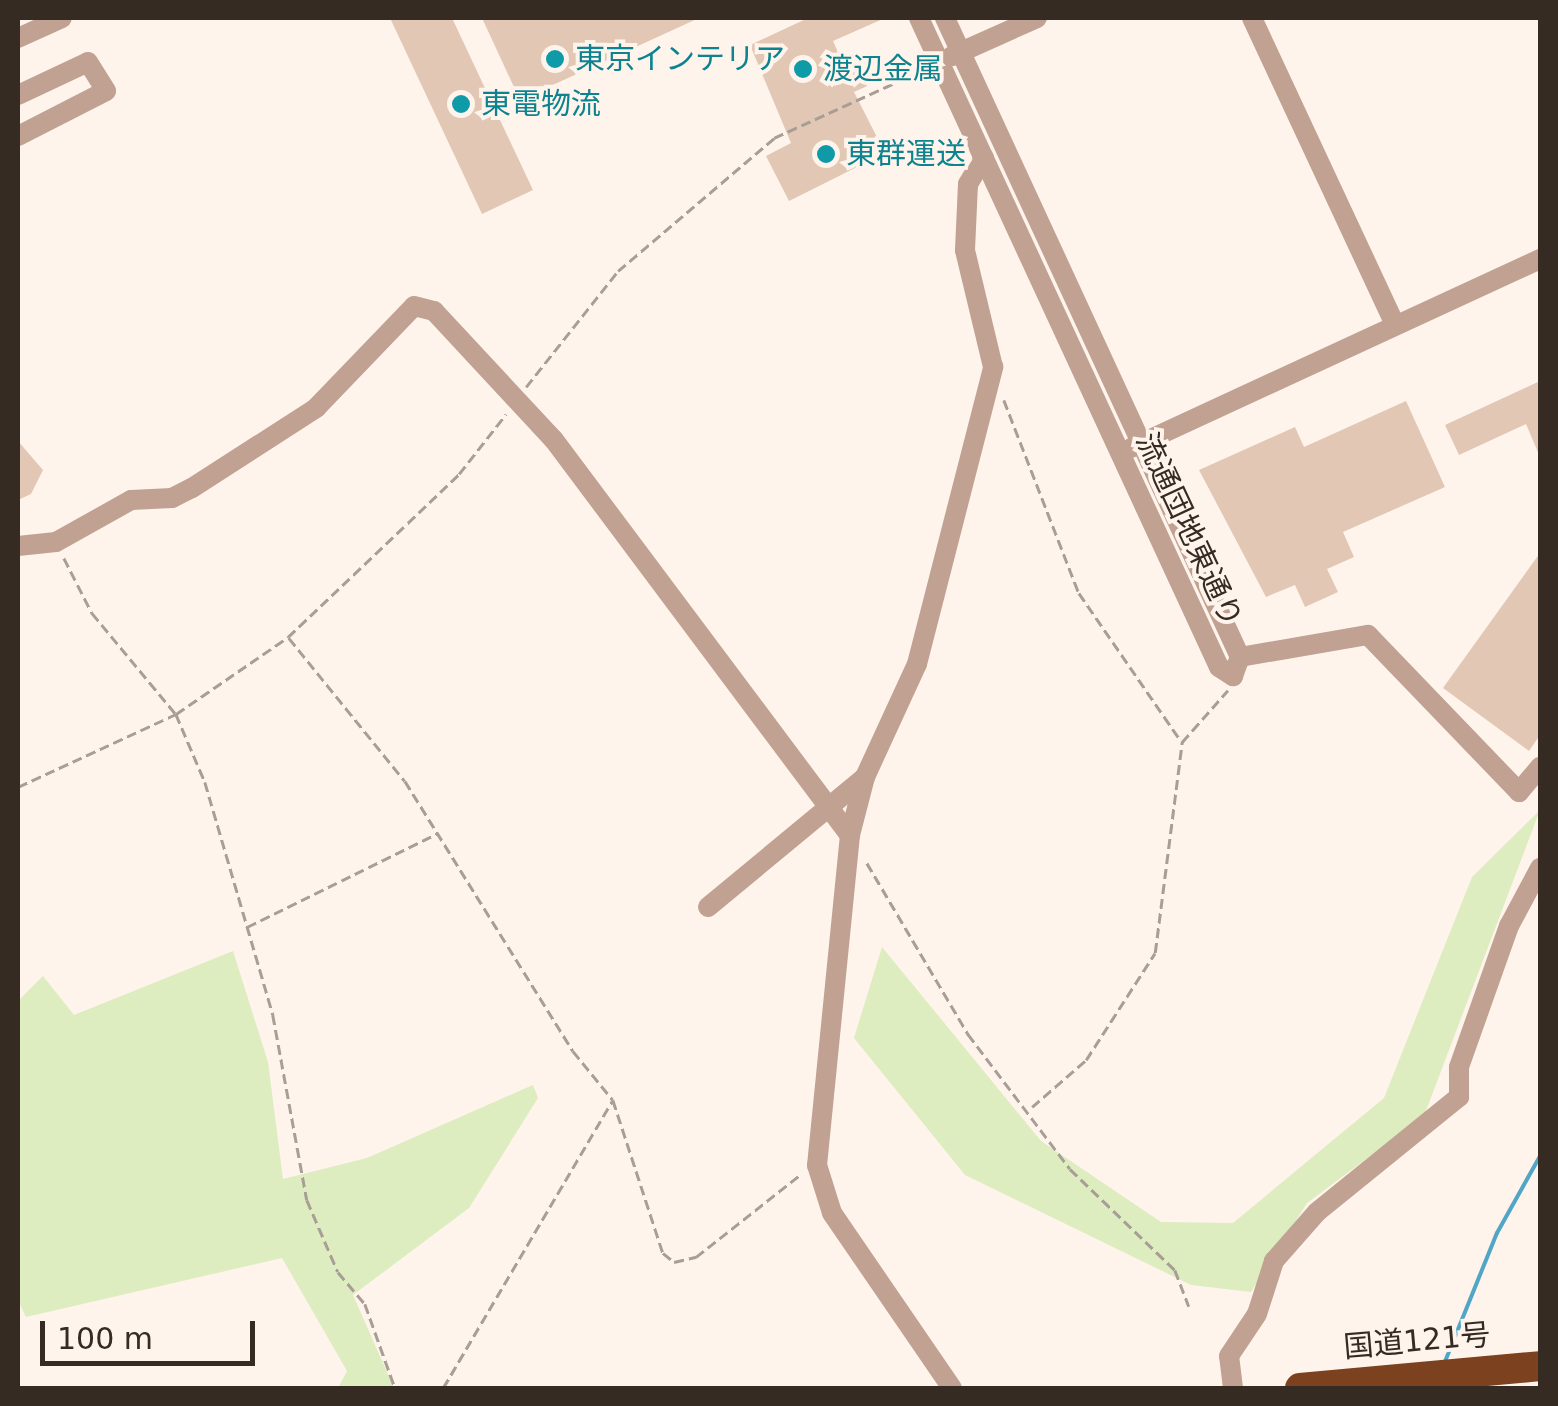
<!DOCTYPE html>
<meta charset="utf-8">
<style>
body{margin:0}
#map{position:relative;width:1558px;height:1406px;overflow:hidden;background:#fef4ec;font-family:"DejaVu Sans","Noto Sans JP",sans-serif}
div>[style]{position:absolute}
.green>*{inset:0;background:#ddedbf}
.stream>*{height:4px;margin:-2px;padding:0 2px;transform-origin:2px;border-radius:2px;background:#51a5c6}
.building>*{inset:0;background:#e1c7b4}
.path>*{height:2.5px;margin-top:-1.25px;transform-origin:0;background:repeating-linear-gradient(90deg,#a89e96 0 10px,transparent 0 15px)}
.minor>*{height:20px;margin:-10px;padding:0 10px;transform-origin:10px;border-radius:10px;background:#c0a192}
.highway>*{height:30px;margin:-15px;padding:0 15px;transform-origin:15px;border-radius:15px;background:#7c411f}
.dots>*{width:28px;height:28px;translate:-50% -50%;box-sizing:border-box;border:5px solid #fef4ec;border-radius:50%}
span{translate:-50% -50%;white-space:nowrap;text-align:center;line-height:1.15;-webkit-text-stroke:8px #fef4ec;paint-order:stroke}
.culture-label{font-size:30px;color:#0d838f}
.left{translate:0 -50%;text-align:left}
.street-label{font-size:30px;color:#352b23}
.frame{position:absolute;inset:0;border:20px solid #352b23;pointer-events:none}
.scale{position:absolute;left:40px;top:1321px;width:215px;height:45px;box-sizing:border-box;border:5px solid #352b23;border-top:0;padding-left:12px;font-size:30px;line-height:35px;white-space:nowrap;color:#352b23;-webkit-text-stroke:8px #fef4ec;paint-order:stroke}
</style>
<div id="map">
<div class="green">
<i style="clip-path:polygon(1540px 810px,1424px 1116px,1307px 1203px,1251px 1292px,1191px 1285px,965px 1175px,854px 1038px,882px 947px,1041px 1141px,1161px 1222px,1233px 1223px,1384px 1098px,1472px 877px)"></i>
<i style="clip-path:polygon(233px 951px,268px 1062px,283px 1179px,367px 1158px,533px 1085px,538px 1098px,469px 1208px,353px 1295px,394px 1388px,338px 1388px,347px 1371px,282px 1258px,26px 1317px,18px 1300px,18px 1001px,43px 976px,74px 1015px)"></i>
</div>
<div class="stream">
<i style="left:1444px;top:1364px;width:141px;rotate:-68deg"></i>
<i style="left:1497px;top:1233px;width:88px;rotate:-60.8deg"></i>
</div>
<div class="building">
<i style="clip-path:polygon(390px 18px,452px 18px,533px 190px,482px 214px)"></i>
<i style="clip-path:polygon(482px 18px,699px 18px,520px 100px)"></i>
<i style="clip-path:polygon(808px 18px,885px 18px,833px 41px,847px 72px,859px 66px,867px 86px,854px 92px,885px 153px,789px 201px,766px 156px,791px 143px,750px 45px)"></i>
<i style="clip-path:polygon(1540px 381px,1540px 457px,1526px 424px,1459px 455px,1445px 425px)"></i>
<i style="clip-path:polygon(1406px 401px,1445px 487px,1343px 532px,1354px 557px,1327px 569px,1338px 592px,1305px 607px,1295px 585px,1266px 597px,1199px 470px,1295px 427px,1304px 447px)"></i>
<i style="clip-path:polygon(18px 441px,43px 470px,31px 494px,18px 500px)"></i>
<i style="clip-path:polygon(1540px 553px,1540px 735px,1529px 751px,1443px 688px)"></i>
</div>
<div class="path">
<i style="left:526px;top:387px;width:148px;rotate:-51.6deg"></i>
<i style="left:618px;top:271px;width:205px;rotate:-40.4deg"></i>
<i style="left:774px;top:138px;width:164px;rotate:-24.5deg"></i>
<i style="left:1004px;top:400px;width:207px;rotate:68.8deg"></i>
<i style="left:1079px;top:593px;width:180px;rotate:55.4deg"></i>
<i style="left:64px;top:558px;width:62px;rotate:63deg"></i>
<i style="left:92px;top:613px;width:131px;rotate:50.3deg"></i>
<i style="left:176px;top:714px;width:74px;rotate:66.9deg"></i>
<i style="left:205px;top:782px;width:243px;rotate:73.7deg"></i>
<i style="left:273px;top:1015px;width:188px;rotate:79.6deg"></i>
<i style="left:307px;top:1200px;width:78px;rotate:66.7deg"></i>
<i style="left:338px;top:1272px;width:42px;rotate:49.8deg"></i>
<i style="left:365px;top:1304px;width:89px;rotate:70.3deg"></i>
<i style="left:289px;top:638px;width:184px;rotate:51deg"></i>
<i style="left:405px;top:781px;width:318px;rotate:58.1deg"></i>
<i style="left:573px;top:1051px;width:63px;rotate:50.8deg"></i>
<i style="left:613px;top:1100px;width:161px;rotate:71.9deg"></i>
<i style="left:663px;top:1253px;width:14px;rotate:39deg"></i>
<i style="left:674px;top:1262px;width:23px;rotate:-13deg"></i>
<i style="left:696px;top:1257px;width:134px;rotate:-38.3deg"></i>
<i style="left:18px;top:787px;width:174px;rotate:-24.8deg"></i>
<i style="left:176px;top:714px;width:136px;rotate:-34.5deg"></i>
<i style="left:288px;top:637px;width:236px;rotate:-43.6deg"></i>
<i style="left:459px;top:474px;width:76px;rotate:-51.9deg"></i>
<i style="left:867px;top:863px;width:199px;rotate:59.4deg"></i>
<i style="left:968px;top:1034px;width:169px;rotate:52.9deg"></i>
<i style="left:1070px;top:1169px;width:146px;rotate:43.9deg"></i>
<i style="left:1175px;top:1270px;width:39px;rotate:69deg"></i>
<i style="left:247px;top:927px;width:211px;rotate:-26.2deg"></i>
<i style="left:1032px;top:1107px;width:72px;rotate:-41deg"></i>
<i style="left:1086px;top:1060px;width:127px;rotate:-57.2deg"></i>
<i style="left:1155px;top:953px;width:213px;rotate:-82.7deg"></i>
<i style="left:1182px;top:742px;width:69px;rotate:-48.5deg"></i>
<i style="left:443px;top:1388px;width:333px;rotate:-59.5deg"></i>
</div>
<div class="minor">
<i style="left:919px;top:18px;width:715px;rotate:65.19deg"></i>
<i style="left:1219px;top:667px;width:17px;rotate:33deg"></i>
<i style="left:1233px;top:676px;width:20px;rotate:-70deg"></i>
<i style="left:1240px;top:657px;width:704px;rotate:-114.78deg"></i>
<i style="left:1252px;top:18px;width:339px;rotate:65deg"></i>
<i style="left:18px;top:38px;width:48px;rotate:-24.4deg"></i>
<i style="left:952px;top:56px;width:93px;rotate:-24.1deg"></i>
<i style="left:18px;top:95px;width:77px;rotate:-25.2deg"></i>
<i style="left:88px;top:62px;width:34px;rotate:58deg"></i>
<i style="left:106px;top:91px;width:99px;rotate:152.9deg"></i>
<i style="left:1131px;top:448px;width:451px;rotate:-24.8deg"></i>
<i style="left:18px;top:546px;width:38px;rotate:-6deg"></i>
<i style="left:56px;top:542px;width:86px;rotate:-29.2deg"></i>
<i style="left:131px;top:500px;width:41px;rotate:-2.8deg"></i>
<i style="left:172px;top:498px;width:22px;rotate:-27deg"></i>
<i style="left:192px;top:488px;width:148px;rotate:-32.8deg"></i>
<i style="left:316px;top:408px;width:141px;rotate:-46.1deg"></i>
<i style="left:414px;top:306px;width:21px;rotate:14deg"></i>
<i style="left:434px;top:311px;width:176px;rotate:47.1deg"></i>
<i style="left:554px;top:440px;width:494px;rotate:53.2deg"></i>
<i style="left:850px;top:835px;width:332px;rotate:95.7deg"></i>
<i style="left:817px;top:1165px;width:50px;rotate:72.6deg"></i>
<i style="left:832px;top:1213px;width:212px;rotate:55.6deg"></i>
<i style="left:1240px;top:657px;width:130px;rotate:-9.8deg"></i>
<i style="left:1368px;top:635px;width:218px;rotate:46.1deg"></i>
<i style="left:1519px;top:792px;width:33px;rotate:-50deg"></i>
<i style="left:850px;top:835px;width:60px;rotate:-75.5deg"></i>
<i style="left:865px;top:777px;width:124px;rotate:-65.3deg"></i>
<i style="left:917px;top:664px;width:307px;rotate:-75.6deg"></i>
<i style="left:993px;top:367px;width:120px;rotate:-103.5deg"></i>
<i style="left:965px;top:250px;width:66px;rotate:-87.4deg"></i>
<i style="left:968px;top:184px;width:31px;rotate:-59deg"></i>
<i style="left:708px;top:907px;width:204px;rotate:-39.6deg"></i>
<i style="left:1233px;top:1388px;width:32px;rotate:-97deg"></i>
<i style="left:1229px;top:1356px;width:50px;rotate:-56.3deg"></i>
<i style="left:1257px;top:1314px;width:56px;rotate:-72.2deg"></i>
<i style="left:1274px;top:1261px;width:65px;rotate:-48.7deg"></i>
<i style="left:1317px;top:1212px;width:183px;rotate:-39deg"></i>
<i style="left:1459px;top:1097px;width:30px;rotate:-90deg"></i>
<i style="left:1459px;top:1067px;width:150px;rotate:-70.5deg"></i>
<i style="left:1509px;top:926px;width:66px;rotate:-61.9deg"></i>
</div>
<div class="highway">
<i style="left:1300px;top:1388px;width:241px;rotate:-5.2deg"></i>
</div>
<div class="dots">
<i style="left:555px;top:59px;background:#0f9aa8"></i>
<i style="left:803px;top:69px;background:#0f9aa8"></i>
<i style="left:461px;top:104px;background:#0f9aa8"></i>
<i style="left:826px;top:154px;background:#0f9aa8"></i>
</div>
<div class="culture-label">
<span class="left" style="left:575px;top:59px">東京インテリア</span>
<span class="left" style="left:823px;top:69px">渡辺金属</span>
<span class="left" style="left:481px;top:104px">東電物流</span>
<span class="left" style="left:846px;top:154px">東群運送</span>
</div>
<div class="street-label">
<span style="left:1189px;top:530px;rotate:65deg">流通団地東通り</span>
<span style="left:1417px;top:1341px;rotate:-5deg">国道121号</span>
</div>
<div class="frame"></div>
<div class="scale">100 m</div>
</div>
